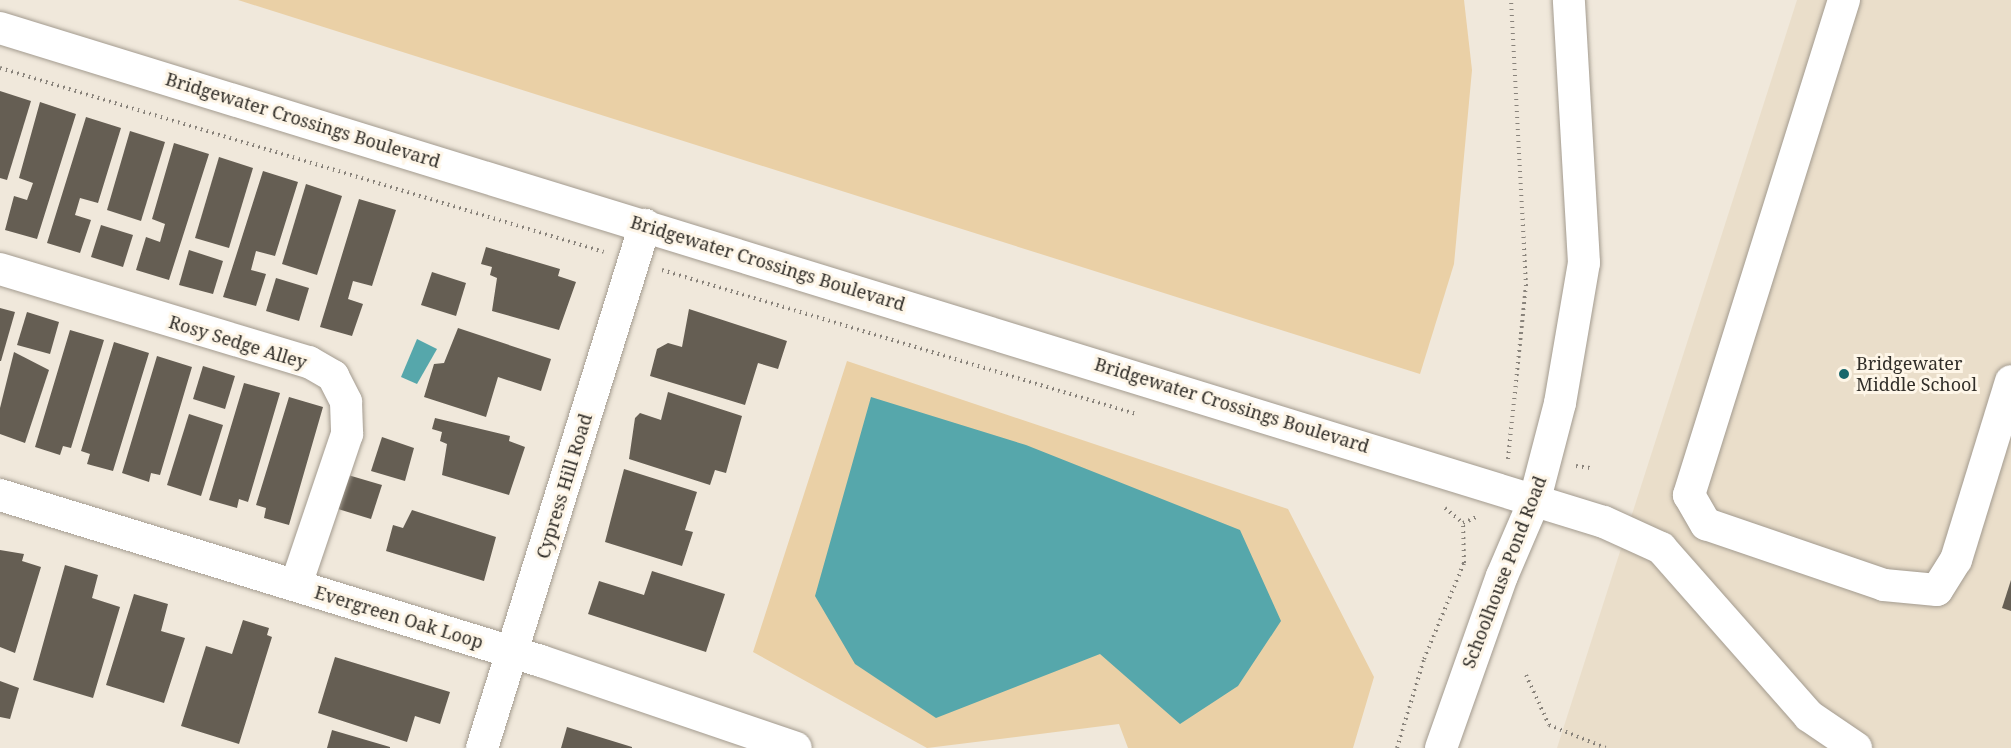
<!DOCTYPE html>
<style>
body{margin:0}
#map{position:relative;width:2011px;height:748px;overflow:hidden;background:#f0e8db;font-family:"Noto Serif",serif}
div>[style]{position:absolute}
.built>*{inset:0;background:#eadeca}
.green>*{inset:0;background:#ead0a6}
.water>*{inset:0;background:#56a7ab}
.building>*{inset:0;background:#655e53}
.path>*{height:4px;margin-top:-2px;transform-origin:0;background:repeating-linear-gradient(90deg,#89837b 0 1.5px,transparent 0 6px)}
.roads{filter:drop-shadow(0 0 2px #a39b8f) drop-shadow(0 0 2px #a39b8f)}
.minor>*{height:32px;margin:-16px;padding:0 16px;transform-origin:16px;border-radius:16px;background:#fff}
.dots>*{width:16px;height:16px;translate:-50% -50%;box-sizing:border-box;border:3px solid #fef6e8;border-radius:50%}
span{translate:-50% -50%;white-space:nowrap;text-align:center;line-height:1.15;-webkit-text-stroke:6px #fef6e8;paint-order:stroke}
.street-label{font-size:18px;color:#312e29}
.poi-label{font-size:18px;color:#312e29}
.left{translate:0 -50%;text-align:left}
</style>
<div id="map">
<div class="built">
<i style="clip-path:polygon(1797px 0,2011px 0,2011px 748px,1557px 748px)"></i>
</div>
<div class="green">
<i style="clip-path:polygon(238px 0,1464px 0,1472px 70px,1454px 264px,1420px 374px)"></i>
<i style="clip-path:polygon(847px 361px,1288px 509px,1374px 677px,1353px 748px,1128px 748px,1119px 724px,927px 748px,753px 652px)"></i>
</div>
<div class="water">
<i style="clip-path:polygon(417px 339px,437px 349px,417px 384px,401px 377px)"></i>
<i style="clip-path:polygon(871px 397px,1026px 445px,1240px 530px,1281px 621px,1238px 686px,1180px 724px,1100px 654px,936px 718px,855px 664px,815px 596px)"></i>
</div>
<div class="building">
<i style="clip-path:polygon(0 91px,31px 101px,7px 180px,0 178px)"></i>
<i style="clip-path:polygon(40px 102px,76px 114px,37px 239px,5px 230px,14px 196px,27px 200px,33px 183px,19px 178px)"></i>
<i style="clip-path:polygon(86px 117px,121px 128px,98px 203px,80px 198px,75px 215px,91px 220px,80px 253px,47px 243px)"></i>
<i style="clip-path:polygon(130px 131px,165px 142px,141px 221px,107px 210px)"></i>
<i style="clip-path:polygon(174px 143px,209px 154px,169px 280px,136px 270px,146px 237px,160px 242px,165px 224px,152px 219px)"></i>
<i style="clip-path:polygon(219px 157px,253px 168px,229px 248px,195px 238px)"></i>
<i style="clip-path:polygon(263px 171px,298px 182px,275px 256px,256px 251px,251px 270px,266px 274px,256px 306px,223px 297px)"></i>
<i style="clip-path:polygon(306px 184px,342px 196px,317px 275px,282px 264px)"></i>
<i style="clip-path:polygon(359px 199px,396px 210px,372px 286px,353px 281px,348px 299px,363px 304px,352px 336px,320px 327px)"></i>
<i style="clip-path:polygon(101px 225px,133px 235px,123px 267px,91px 257px)"></i>
<i style="clip-path:polygon(486px 247px,560px 269px,558px 276px,576px 282px,559px 330px,492px 311px,497px 278px,490px 275px,492px 267px,481px 264px)"></i>
<i style="clip-path:polygon(189px 250px,223px 261px,213px 294px,179px 285px)"></i>
<i style="clip-path:polygon(432px 272px,466px 283px,456px 316px,421px 305px)"></i>
<i style="clip-path:polygon(276px 278px,309px 288px,299px 321px,266px 311px)"></i>
<i style="clip-path:polygon(0 308px,15px 312px,1px 361px,0 361px)"></i>
<i style="clip-path:polygon(689px 309px,787px 341px,778px 369px,758px 363px,745px 405px,650px 376px,657px 349px,668px 343px,682px 347px)"></i>
<i style="clip-path:polygon(27px 312px,59px 322px,50px 354px,17px 345px)"></i>
<i style="clip-path:polygon(458px 328px,551px 359px,541px 391px,498px 377px,486px 417px,424px 397px,434px 364px,444px 363px)"></i>
<i style="clip-path:polygon(70px 330px,104px 340px,71px 448px,63px 446px,60px 455px,35px 447px)"></i>
<i style="clip-path:polygon(114px 342px,149px 353px,113px 471px,87px 464px,90px 454px,81px 451px)"></i>
<i style="clip-path:polygon(14px 352px,49px 370px,25px 443px,0 434px,0 408px)"></i>
<i style="clip-path:polygon(157px 356px,192px 367px,160px 475px,151px 473px,149px 482px,122px 473px)"></i>
<i style="clip-path:polygon(203px 366px,235px 376px,225px 409px,193px 399px)"></i>
<i style="clip-path:polygon(244px 383px,280px 393px,248px 502px,239px 499px,237px 508px,209px 500px)"></i>
<i style="clip-path:polygon(668px 392px,742px 416px,726px 473px,715px 470px,710px 485px,629px 459px,635px 418px,640px 413px,661px 420px)"></i>
<i style="clip-path:polygon(289px 397px,323px 407px,289px 525px,264px 518px,266px 508px,256px 505px)"></i>
<i style="clip-path:polygon(189px 414px,223px 425px,201px 496px,167px 485px)"></i>
<i style="clip-path:polygon(435px 418px,510px 436px,509px 441px,525px 447px,509px 495px,442px 475px,447px 444px,440px 441px,442px 432px,432px 429px)"></i>
<i style="clip-path:polygon(382px 437px,414px 448px,405px 481px,371px 471px)"></i>
<i style="clip-path:polygon(624px 469px,697px 492px,685px 530px,693px 532px,682px 566px,605px 542px)"></i>
<i style="clip-path:polygon(348px 475px,382px 485px,371px 519px,338px 509px)"></i>
<i style="clip-path:polygon(412px 510px,496px 537px,484px 581px,386px 551px,393px 525px,403px 528px)"></i>
<i style="clip-path:polygon(0 550px,24px 554px,22px 561px,41px 567px,15px 653px,0 647px)"></i>
<i style="clip-path:polygon(65px 565px,98px 575px,92px 598px,120px 607px,93px 698px,33px 680px)"></i>
<i style="clip-path:polygon(652px 571px,725px 594px,706px 652px,588px 614px,599px 581px,644px 595px)"></i>
<i style="clip-path:polygon(2011px 580px,2011px 611px,2002px 608px)"></i>
<i style="clip-path:polygon(134px 594px,168px 604px,161px 631px,185px 638px,164px 703px,106px 685px)"></i>
<i style="clip-path:polygon(243px 620px,269px 628px,267px 635px,272px 637px,239px 744px,181px 726px,206px 646px,232px 654px)"></i>
<i style="clip-path:polygon(335px 657px,450px 692px,440px 724px,415px 716px,407px 742px,318px 713px)"></i>
<i style="clip-path:polygon(0 681px,19px 688px,10px 719px,0 717px)"></i>
<i style="clip-path:polygon(567px 727px,632px 747px,632px 748px,561px 748px)"></i>
<i style="clip-path:polygon(332px 730px,390px 747px,390px 748px,327px 748px)"></i>
</div>
<div class="path">
<i style="left:0;top:68px;width:631px;rotate:16.94deg"></i>
<i style="left:662px;top:270px;width:496px;rotate:16.9deg"></i>
<i style="left:1508px;top:459px;width:174px;rotate:-84.1deg"></i>
<i style="left:1526px;top:286px;width:286px;rotate:-93deg"></i>
<i style="left:1576px;top:466px;width:14px;rotate:8deg"></i>
<i style="left:1445px;top:508px;width:23px;rotate:40deg"></i>
<i style="left:1526px;top:675px;width:55px;rotate:65.3deg"></i>
<i style="left:1549px;top:725px;width:61px;rotate:22deg"></i>
<i style="left:1397px;top:748px;width:93px;rotate:-73.1deg"></i>
<i style="left:1424px;top:659px;width:104px;rotate:-67.4deg"></i>
<i style="left:1464px;top:563px;width:40px;rotate:-91.4deg"></i>
<i style="left:1463px;top:523px;width:17px;rotate:-24deg"></i>
</div>
<div class="roads">
<div class="minor">
<i style="left:1844px;top:0;width:519px;rotate:107.39deg"></i>
<i style="left:1689px;top:495px;width:34px;rotate:60deg"></i>
<i style="left:1706px;top:524px;width:188px;rotate:18.9deg"></i>
<i style="left:1884px;top:585px;width:53px;rotate:5.4deg"></i>
<i style="left:1937px;top:590px;width:36px;rotate:-58deg"></i>
<i style="left:1956px;top:560px;width:187px;rotate:-72.9deg"></i>
<i style="left:0;top:28px;width:1678px;rotate:17.12deg"></i>
<i style="left:1604px;top:522px;width:63px;rotate:24.5deg"></i>
<i style="left:1661px;top:548px;width:224px;rotate:48.6deg"></i>
<i style="left:1809px;top:716px;width:57px;rotate:34.2deg"></i>
<i style="left:0;top:269px;width:323px;rotate:16.8deg"></i>
<i style="left:309px;top:362px;width:28px;rotate:30deg"></i>
<i style="left:333px;top:376px;width:29px;rotate:63deg"></i>
<i style="left:346px;top:402px;width:32px;rotate:88deg"></i>
<i style="left:347px;top:434px;width:159px;rotate:108.7deg"></i>
<i style="left:0;top:495px;width:566px;rotate:17.06deg"></i>
<i style="left:541px;top:661px;width:269px;rotate:18.8deg"></i>
<i style="left:482px;top:748px;width:548px;rotate:-72.69deg"></i>
<i style="left:1441px;top:748px;width:182px;rotate:-70.5deg"></i>
<i style="left:1502px;top:576px;width:84px;rotate:-66.8deg"></i>
<i style="left:1535px;top:499px;width:99px;rotate:-75.4deg"></i>
<i style="left:1560px;top:403px;width:142px;rotate:-80.3deg"></i>
<i style="left:1584px;top:263px;width:263px;rotate:-93.3deg"></i>
</div>
</div>
<div class="dots">
<i style="left:1844px;top:374px;background:#19676b"></i>
</div>
<div class="street-label">
<span style="left:303px;top:120px;rotate:17deg">Bridgewater Crossings Boulevard</span>
<span style="left:768px;top:263px;rotate:17deg">Bridgewater Crossings Boulevard</span>
<span style="left:238px;top:342px;rotate:17deg">Rosy Sedge Alley</span>
<span style="left:1232px;top:405px;rotate:17deg">Bridgewater Crossings Boulevard</span>
<span style="left:564px;top:486px;rotate:-73deg">Cypress Hill Road</span>
<span style="left:1504px;top:572px;rotate:-69deg">Schoolhouse Pond Road</span>
<span style="left:399px;top:617px;rotate:17deg">Evergreen Oak Loop</span>
</div>
<div class="poi-label">
<span class="left" style="left:1856px;top:374px">Bridgewater<br>Middle School</span>
</div>
</div>
